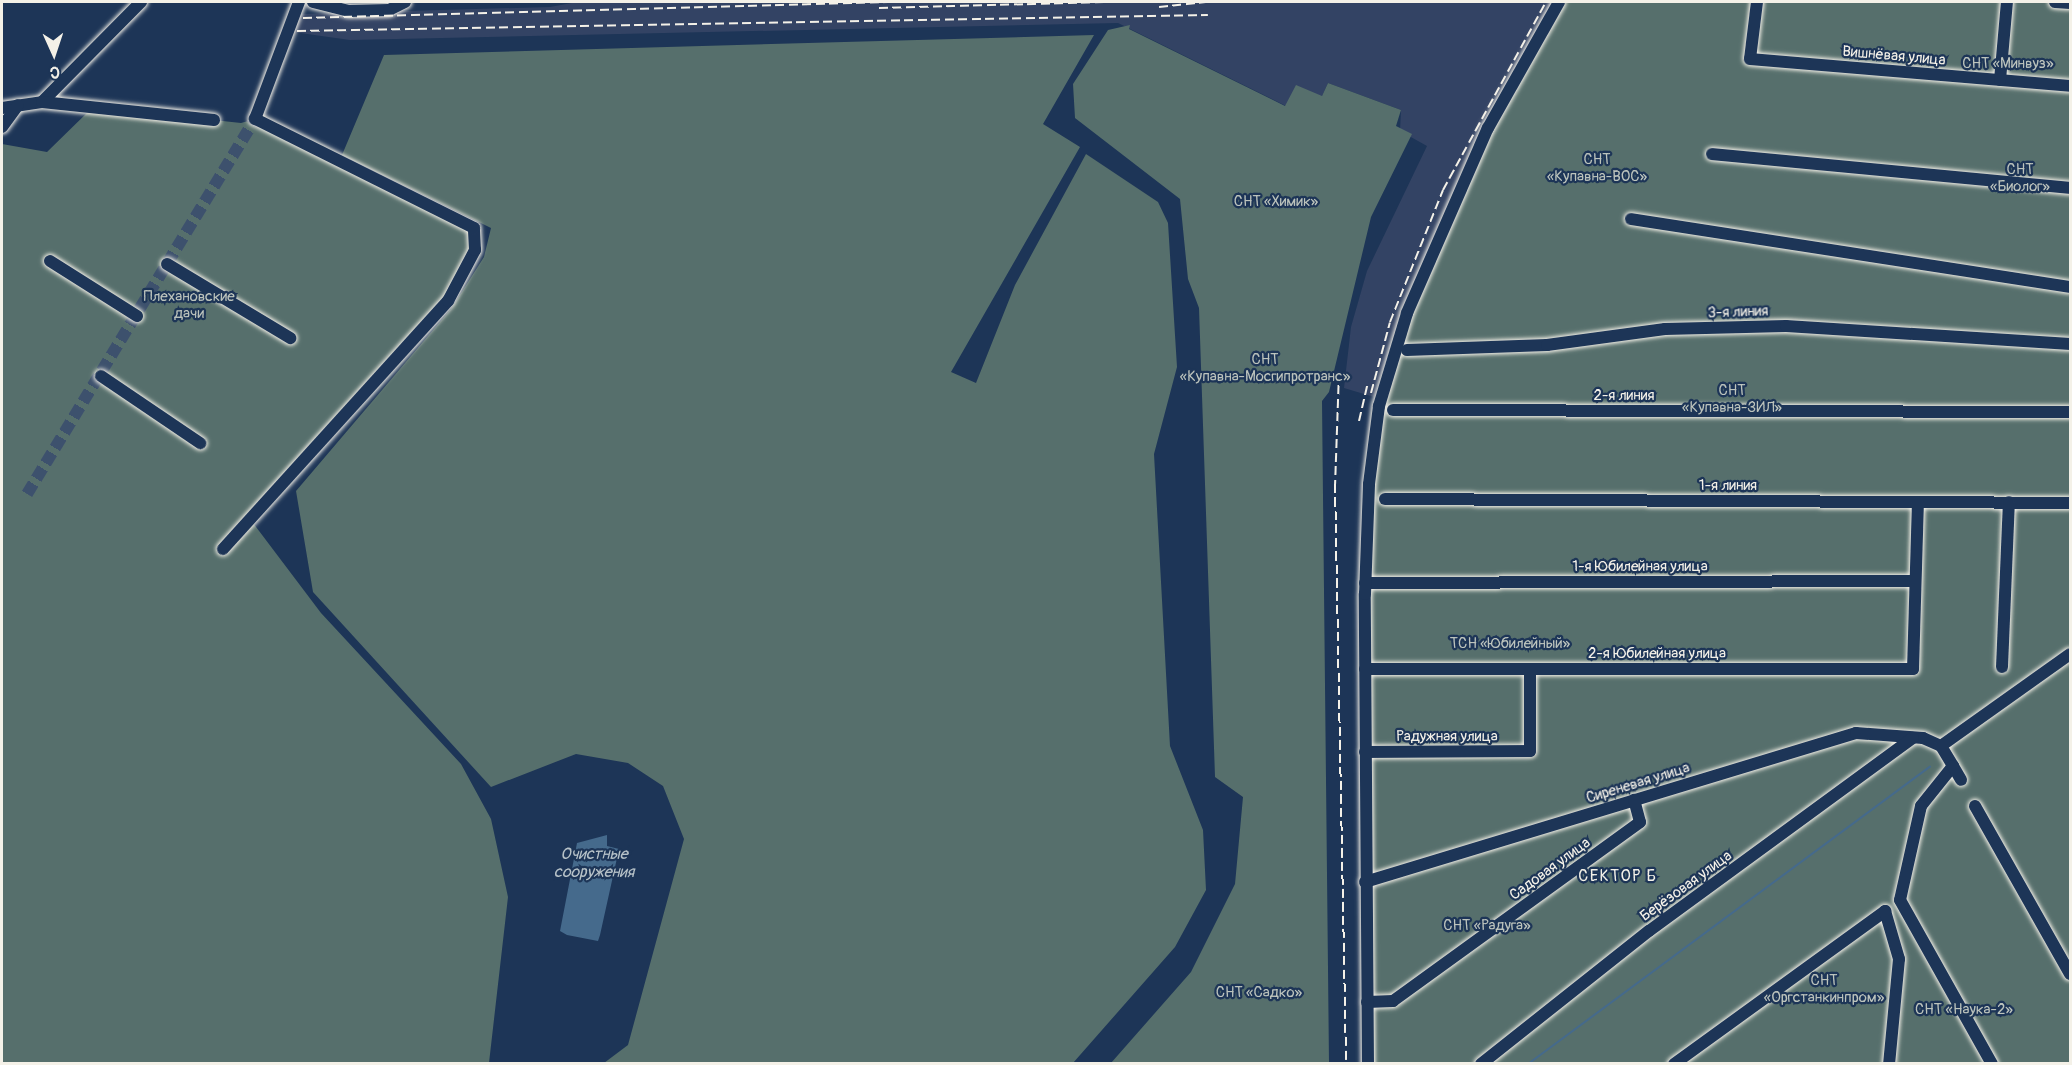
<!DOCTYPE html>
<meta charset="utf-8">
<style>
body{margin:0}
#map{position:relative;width:2072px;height:1065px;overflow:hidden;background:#1d3557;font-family:Pangolin,sans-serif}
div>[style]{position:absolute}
.built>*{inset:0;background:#334364}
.green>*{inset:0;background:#566f6c}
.water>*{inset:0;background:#456a8c}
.stream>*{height:2px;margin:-1px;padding:0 1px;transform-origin:1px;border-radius:1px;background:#456a8c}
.minor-tunnel>*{height:12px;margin-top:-6px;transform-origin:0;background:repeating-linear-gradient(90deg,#3d516d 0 12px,transparent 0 18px)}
.roads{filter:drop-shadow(0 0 2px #f4f1e8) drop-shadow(0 0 2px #f4f1e8)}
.minor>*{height:12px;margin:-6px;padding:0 6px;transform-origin:6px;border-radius:6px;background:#1d3557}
.rail>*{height:2px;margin-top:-1px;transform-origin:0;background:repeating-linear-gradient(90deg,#f4f1e8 0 9px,transparent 0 13.5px)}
span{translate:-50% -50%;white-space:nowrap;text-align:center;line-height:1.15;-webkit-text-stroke:4.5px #1d3557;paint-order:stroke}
.street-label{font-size:15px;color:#f4f1e8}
.park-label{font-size:15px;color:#bdc4bd}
.water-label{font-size:16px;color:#b7c2c8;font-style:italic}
.neighbourhood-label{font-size:16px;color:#f4f1e8;letter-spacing:1.5px}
.frame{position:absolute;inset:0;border:3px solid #f4f1e8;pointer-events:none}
.north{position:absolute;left:24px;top:24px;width:60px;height:60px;-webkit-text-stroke:4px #1d3557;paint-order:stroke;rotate:177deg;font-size:16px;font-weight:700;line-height:24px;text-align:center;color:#f4f1e8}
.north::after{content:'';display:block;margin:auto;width:21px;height:27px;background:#f4f1e8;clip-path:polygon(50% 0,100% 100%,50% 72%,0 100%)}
</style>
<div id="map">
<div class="built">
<i style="clip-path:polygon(577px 2px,1557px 2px,1402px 311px,1374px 397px,1344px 388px,1351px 327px,1367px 271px,1427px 146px,1400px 131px,1401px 110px,1328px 83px,1322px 96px,1286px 106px,1118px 23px,350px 40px,293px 32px,301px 14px,550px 7px)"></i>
</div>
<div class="green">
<i style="clip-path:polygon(1559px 2px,2070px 2px,2070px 1063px,1368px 1063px,1369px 484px,1393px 350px,1488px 128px)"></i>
<i style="clip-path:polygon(1130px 25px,1129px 29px,1285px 106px,1296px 85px,1322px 96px,1328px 83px,1401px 110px,1396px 126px,1412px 134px,1371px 217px,1329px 392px,1322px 401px,1329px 1063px,1111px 1063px,1191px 972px,1235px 884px,1243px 797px,1215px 777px,1199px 308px,1188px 279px,1180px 199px,1075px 118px,1073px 84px,1108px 30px)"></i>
<i style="clip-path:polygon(1094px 35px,1043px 124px,1080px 147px,951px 372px,976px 383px,1015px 285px,1086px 154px,1158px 202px,1168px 223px,1177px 367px,1154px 454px,1170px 746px,1203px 830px,1206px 890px,1175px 947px,1073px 1063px,604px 1063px,628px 1045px,684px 839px,663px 786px,628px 763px,576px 754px,491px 787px,313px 592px,296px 491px,451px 309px,484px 257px,491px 228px,342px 155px,384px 55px)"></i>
<i style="clip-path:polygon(93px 107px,241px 123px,255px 119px,474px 228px,475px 250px,448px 301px,250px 519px,321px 613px,461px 764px,491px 819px,508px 897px,489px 1063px,2px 1063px,2px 144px,47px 152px)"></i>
</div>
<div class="water">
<i style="clip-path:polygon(607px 835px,607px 846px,619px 849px,600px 935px,598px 941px,567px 935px,560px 931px,577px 843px)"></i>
</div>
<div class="stream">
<i style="left:1528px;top:1064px;width:500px;rotate:-36.5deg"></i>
</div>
<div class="minor-tunnel">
<i style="left:27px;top:494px;width:439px;rotate:-58.7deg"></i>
</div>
<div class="roads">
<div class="minor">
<i style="left:313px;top:2px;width:36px;rotate:14deg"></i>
<i style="left:348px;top:11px;width:41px;rotate:-1.4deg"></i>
<i style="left:389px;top:10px;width:18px;rotate:-27deg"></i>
<i style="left:1757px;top:2px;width:57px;rotate:97deg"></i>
<i style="left:1750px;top:59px;width:321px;rotate:4.8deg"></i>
<i style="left:2055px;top:2px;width:15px;rotate:4deg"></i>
<i style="left:2000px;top:80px;width:78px;rotate:-84.9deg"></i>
<i style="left:42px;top:102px;width:141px;rotate:-45.3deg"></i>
<i style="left:2px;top:108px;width:40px;rotate:-8.5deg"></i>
<i style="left:42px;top:102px;width:173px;rotate:6deg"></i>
<i style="left:2px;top:127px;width:27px;rotate:-54deg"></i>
<i style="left:1712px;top:154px;width:360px;rotate:5.4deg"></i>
<i style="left:1631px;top:219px;width:444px;rotate:8.8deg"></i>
<i style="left:50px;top:261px;width:103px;rotate:32.3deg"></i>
<i style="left:167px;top:264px;width:144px;rotate:31deg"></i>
<i style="left:1407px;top:350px;width:140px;rotate:-2deg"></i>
<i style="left:1547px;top:345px;width:119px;rotate:-7.7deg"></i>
<i style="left:1665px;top:329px;width:121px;rotate:-1.4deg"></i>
<i style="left:1786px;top:326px;width:285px;rotate:3.6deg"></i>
<i style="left:101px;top:376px;width:120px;rotate:34.1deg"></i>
<i style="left:1393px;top:410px;width:677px;rotate:0.17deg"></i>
<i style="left:1385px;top:499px;width:685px;rotate:0.33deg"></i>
<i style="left:223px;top:549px;width:335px;rotate:-47.8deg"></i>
<i style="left:448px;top:301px;width:58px;rotate:-62.1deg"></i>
<i style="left:475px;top:250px;width:22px;rotate:-93deg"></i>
<i style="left:474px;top:228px;width:245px;rotate:-153.5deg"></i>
<i style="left:255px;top:119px;width:125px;rotate:-69.4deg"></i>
<i style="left:1365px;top:583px;width:550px;rotate:-0.21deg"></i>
<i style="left:2002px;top:667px;width:165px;rotate:-87.6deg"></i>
<i style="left:1365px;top:669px;width:548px"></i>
<i style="left:1913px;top:669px;width:167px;rotate:-88.3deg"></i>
<i style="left:1941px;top:746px;width:23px;rotate:59deg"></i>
<i style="left:1953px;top:766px;width:51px;rotate:128.7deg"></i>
<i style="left:1921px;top:806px;width:96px;rotate:102.6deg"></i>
<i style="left:1900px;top:900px;width:188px;rotate:60.7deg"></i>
<i style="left:1365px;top:752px;width:165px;rotate:-0.3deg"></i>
<i style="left:1530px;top:751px;width:82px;rotate:-90deg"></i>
<i style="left:1953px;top:766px;width:16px;rotate:60deg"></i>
<i style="left:1975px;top:806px;width:193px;rotate:60.5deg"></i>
<i style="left:1365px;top:882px;width:513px;rotate:-16.88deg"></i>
<i style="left:1856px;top:733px;width:67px;rotate:4.3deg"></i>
<i style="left:1923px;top:738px;width:20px;rotate:24deg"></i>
<i style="left:1941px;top:746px;width:158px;rotate:-35.5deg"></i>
<i style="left:1367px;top:1002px;width:26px;rotate:-2deg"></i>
<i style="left:1393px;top:1001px;width:305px;rotate:-35.9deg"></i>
<i style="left:1640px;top:822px;width:23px;rotate:-105deg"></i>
<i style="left:1368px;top:1064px;width:470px;rotate:-90.4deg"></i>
<i style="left:1365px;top:594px;width:110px;rotate:-87.9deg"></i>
<i style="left:1369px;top:484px;width:79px;rotate:-82.7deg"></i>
<i style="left:1379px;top:406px;width:97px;rotate:-73.2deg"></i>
<i style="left:1407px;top:313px;width:202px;rotate:-66.4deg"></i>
<i style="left:1488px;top:128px;width:145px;rotate:-60.6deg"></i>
<i style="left:1481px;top:1064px;width:214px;rotate:-38.4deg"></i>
<i style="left:1649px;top:931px;width:327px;rotate:-36.2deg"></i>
<i style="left:1674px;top:1064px;width:261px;rotate:-35.9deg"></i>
<i style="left:1885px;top:911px;width:50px;rotate:73.7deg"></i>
<i style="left:1899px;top:959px;width:105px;rotate:95.4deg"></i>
</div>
</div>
<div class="rail">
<i style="left:1159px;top:7px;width:47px;rotate:-6.1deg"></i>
<i style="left:879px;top:8px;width:225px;rotate:-1.5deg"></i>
<i style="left:303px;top:18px;width:585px;rotate:-1.57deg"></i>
<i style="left:297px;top:31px;width:911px;rotate:-1.01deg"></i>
<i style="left:1339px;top:372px;width:112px;rotate:92deg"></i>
<i style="left:1335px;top:484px;width:580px;rotate:88.91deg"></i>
<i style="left:1371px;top:393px;width:73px;rotate:-75deg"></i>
<i style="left:1390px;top:322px;width:142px;rotate:-68.1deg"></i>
<i style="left:1443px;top:190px;width:214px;rotate:-61.3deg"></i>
<i style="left:1359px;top:421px;width:40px;rotate:-77deg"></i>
</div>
<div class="street-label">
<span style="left:1894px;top:56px;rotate:5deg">Вишнёвая улица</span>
<span style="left:1738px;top:312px;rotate:-2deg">3-я линия</span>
<span style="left:1624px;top:396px">2-я линия</span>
<span style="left:1728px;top:486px">1-я линия</span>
<span style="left:1640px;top:567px">1-я Юбилейная улица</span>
<span style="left:1657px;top:654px">2-я Юбилейная улица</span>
<span style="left:1447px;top:737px">Радужная улица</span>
<span style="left:1638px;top:783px;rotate:-17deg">Сиреневая улица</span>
<span style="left:1550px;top:869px;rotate:-36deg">Садовая улица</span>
<span style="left:1686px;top:886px;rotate:-36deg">Берёзовая улица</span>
</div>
<div class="park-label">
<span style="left:2008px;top:64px">СНТ «Минвуз»</span>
<span style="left:1597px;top:168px">СНТ<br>«Купавна-ВОС»</span>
<span style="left:2020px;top:178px">СНТ<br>«Биолог»</span>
<span style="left:1276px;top:202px">СНТ «Химик»</span>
<span style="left:189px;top:305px">Плехановские<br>дачи</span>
<span style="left:1265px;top:368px">СНТ<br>«Купавна-Мосгипротранс»</span>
<span style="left:1732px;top:399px">СНТ<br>«Купавна-ЗИЛ»</span>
<span style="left:1510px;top:644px">ТСН «Юбилейный»</span>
<span style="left:1487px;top:926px">СНТ «Радуга»</span>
<span style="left:1824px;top:989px">СНТ<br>«Оргстанкинпром»</span>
<span style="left:1259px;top:993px">СНТ «Садко»</span>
<span style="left:1964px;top:1010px">СНТ «Наука-2»</span>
</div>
<div class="water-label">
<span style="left:594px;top:863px">Очистные<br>сооружения</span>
</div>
<div class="neighbourhood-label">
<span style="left:1618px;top:876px">СЕКТОР Б</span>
</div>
<div class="frame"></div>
<div class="north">С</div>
</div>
